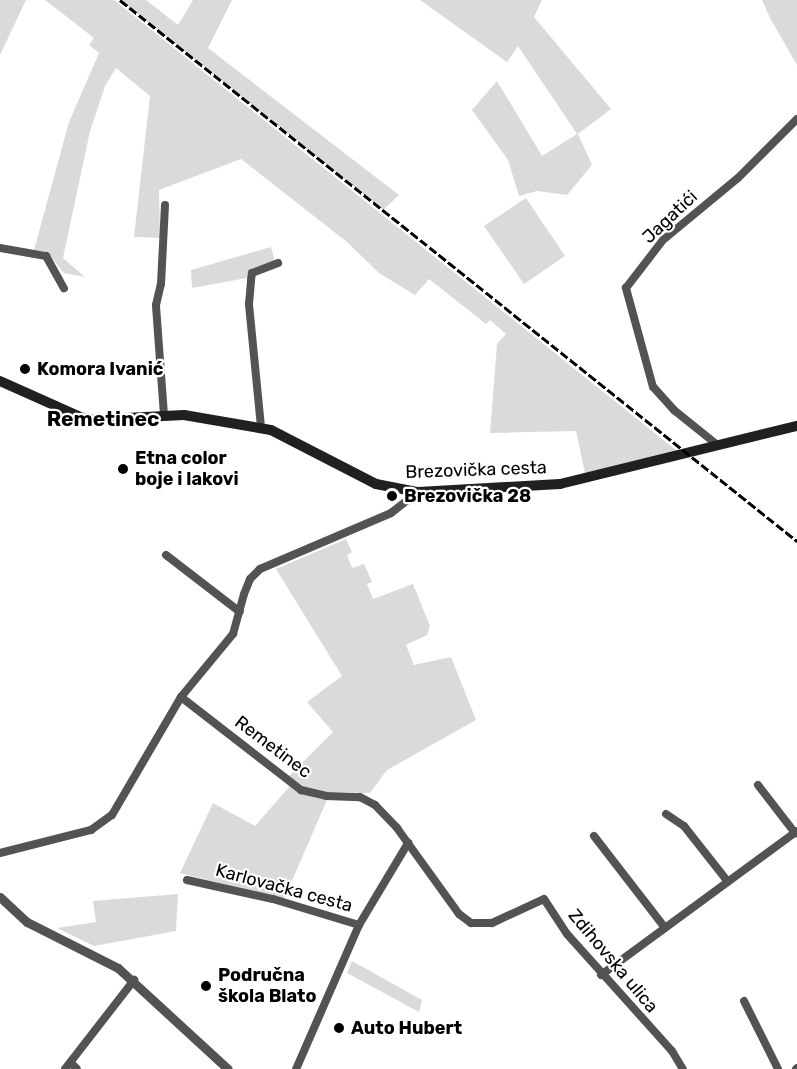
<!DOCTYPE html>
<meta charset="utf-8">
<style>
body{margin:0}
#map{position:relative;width:797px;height:1069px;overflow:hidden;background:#fff;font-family:Rubik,sans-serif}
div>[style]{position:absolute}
.green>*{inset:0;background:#dadada}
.minor>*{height:8px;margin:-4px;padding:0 4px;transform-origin:4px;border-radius:4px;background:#535353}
.tertiary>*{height:9px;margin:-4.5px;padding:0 4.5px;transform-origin:4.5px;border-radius:4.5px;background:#535353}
.secondary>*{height:10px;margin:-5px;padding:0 5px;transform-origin:5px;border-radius:5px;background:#202020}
.rail>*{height:3px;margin-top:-1.5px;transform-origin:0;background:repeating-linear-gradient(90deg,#000 0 9px,transparent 0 12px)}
.dots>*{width:16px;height:16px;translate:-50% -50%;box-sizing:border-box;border:3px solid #fff;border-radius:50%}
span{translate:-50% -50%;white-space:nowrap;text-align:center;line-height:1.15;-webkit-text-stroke:4.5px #fff;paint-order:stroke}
.street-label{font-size:18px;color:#000}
.poi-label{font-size:18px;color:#000;font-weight:700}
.left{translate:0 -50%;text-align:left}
.quarter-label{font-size:21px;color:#000;font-weight:700}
</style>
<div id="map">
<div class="green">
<i style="clip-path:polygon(0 0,26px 0,0 55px)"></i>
<i style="clip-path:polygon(45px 0,114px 0,677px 451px,585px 473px,576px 431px,490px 433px,497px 344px,506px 334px,490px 320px,486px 324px,429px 279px,415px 295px,379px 273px,347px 242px,241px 159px,159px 190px,160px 238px,134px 237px,150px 96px,116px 68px,105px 86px,90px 131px,63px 258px,85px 277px,64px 273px,47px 252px,34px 250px,69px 122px,99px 53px,89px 45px,94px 38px)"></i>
<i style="clip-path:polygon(120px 0,146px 0,178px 25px,193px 0,232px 0,208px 48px,399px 195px,383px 210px)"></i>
<i style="clip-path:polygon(420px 0,542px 0,534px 17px,611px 109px,578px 134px,592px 165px,567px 195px,537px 191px,519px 196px,508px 160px,472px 110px,497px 81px,542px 156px,577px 134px,518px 46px,507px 62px)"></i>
<i style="clip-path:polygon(762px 0,797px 0,797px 65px,770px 18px)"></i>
<i style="clip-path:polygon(526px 198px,565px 256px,524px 284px,484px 226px)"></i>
<i style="clip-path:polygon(271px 247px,275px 262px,250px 271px,247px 278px,192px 288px,191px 270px)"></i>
<i style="clip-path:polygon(346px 539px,352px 552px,347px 555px,352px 568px,364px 564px,372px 582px,367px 584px,373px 599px,413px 584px,430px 626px,427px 635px,406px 645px,414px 665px,451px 657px,476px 720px,387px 770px,370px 793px,314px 792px,288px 777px,333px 732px,307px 702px,342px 676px,276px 569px)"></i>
<i style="clip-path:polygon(290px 786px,305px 795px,327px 800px,284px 899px,180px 873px,213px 803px,255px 826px)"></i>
<i style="clip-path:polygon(178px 894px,176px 931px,94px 946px,57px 928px,96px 922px,93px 901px)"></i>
<i style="clip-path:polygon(352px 961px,422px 1000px,419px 1012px,347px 973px)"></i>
</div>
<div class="minor">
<i style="left:0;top:248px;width:47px;rotate:9.9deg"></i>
<i style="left:46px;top:256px;width:37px;rotate:61deg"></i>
<i style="left:164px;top:415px;width:110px;rotate:-94.2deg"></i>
<i style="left:156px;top:305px;width:22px;rotate:-77deg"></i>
<i style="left:161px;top:284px;width:79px;rotate:-87.1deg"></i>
<i style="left:261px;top:427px;width:124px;rotate:-95.6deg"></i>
<i style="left:249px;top:304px;width:24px;rotate:-85deg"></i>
<i style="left:251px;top:280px;width:7px;rotate:-82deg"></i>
<i style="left:252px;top:273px;width:28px;rotate:-21deg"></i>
<i style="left:715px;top:443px;width:53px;rotate:-141.2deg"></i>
<i style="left:674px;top:410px;width:31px;rotate:-132deg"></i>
<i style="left:653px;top:387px;width:103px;rotate:-105.3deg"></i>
<i style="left:626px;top:288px;width:61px;rotate:-52.4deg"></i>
<i style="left:663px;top:240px;width:97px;rotate:-39.6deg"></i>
<i style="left:738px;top:178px;width:83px;rotate:-45deg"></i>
<i style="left:166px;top:555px;width:93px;rotate:37.6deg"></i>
<i style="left:181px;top:697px;width:152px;rotate:37.8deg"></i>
<i style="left:301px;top:790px;width:26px;rotate:13deg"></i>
<i style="left:326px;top:796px;width:34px;rotate:2deg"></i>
<i style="left:360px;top:797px;width:17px;rotate:28deg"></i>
<i style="left:375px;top:805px;width:32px;rotate:46deg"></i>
<i style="left:397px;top:828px;width:106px;rotate:54.2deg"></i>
<i style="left:459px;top:914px;width:15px;rotate:37deg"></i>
<i style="left:471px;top:923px;width:21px"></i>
<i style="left:492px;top:923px;width:57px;rotate:-24.8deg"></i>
<i style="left:544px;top:899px;width:42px;rotate:56.7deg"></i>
<i style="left:567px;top:934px;width:157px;rotate:48.1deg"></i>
<i style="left:672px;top:1051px;width:21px;rotate:59deg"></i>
<i style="left:758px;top:785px;width:61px;rotate:52.4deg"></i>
<i style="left:666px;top:814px;width:22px;rotate:34deg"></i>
<i style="left:684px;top:826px;width:71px;rotate:51.8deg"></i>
<i style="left:594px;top:836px;width:116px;rotate:52.3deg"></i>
<i style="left:0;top:853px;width:94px;rotate:-14.2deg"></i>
<i style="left:91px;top:830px;width:26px;rotate:-36deg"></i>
<i style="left:112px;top:815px;width:137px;rotate:-59.7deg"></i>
<i style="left:181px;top:697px;width:82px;rotate:-50.5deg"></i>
<i style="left:233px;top:634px;width:41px;rotate:-74.6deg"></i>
<i style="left:244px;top:594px;width:16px;rotate:-68deg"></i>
<i style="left:250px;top:579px;width:14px;rotate:-45deg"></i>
<i style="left:260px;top:569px;width:142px;rotate:-23.1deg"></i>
<i style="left:391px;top:513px;width:34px;rotate:-38deg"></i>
<i style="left:187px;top:880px;width:88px;rotate:12.5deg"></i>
<i style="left:273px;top:899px;width:90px;rotate:16.8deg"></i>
<i style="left:359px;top:925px;width:157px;rotate:113.6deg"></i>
<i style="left:359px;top:925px;width:96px;rotate:-59.1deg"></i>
<i style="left:601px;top:975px;width:243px;rotate:-36.3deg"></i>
<i style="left:744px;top:1001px;width:76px;rotate:63.4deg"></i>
<i style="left:71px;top:1063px;width:8px;rotate:45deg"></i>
<i style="left:65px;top:1069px;width:113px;rotate:-52.2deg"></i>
<i style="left:796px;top:1069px;width:1px;rotate:-45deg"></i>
</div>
<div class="tertiary">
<i style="left:0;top:897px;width:37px;rotate:43deg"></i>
<i style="left:27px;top:922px;width:102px;rotate:26.8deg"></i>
<i style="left:118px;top:968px;width:149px;rotate:42.6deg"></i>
</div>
<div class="secondary">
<i style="left:0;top:381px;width:95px;rotate:24.1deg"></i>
<i style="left:87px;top:420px;width:97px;rotate:-3deg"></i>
<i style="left:184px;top:415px;width:88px;rotate:9.8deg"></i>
<i style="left:271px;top:430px;width:118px;rotate:27.2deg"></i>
<i style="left:376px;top:484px;width:43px;rotate:10.8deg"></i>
<i style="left:418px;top:492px;width:142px;rotate:-3.2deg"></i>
<i style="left:560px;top:484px;width:244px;rotate:-13.8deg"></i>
</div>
<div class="rail">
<i style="left:120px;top:0;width:867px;rotate:38.63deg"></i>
</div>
<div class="dots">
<i style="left:25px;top:369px;background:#000"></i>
<i style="left:123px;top:469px;background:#000"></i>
<i style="left:392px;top:496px;background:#000"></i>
<i style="left:206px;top:986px;background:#000"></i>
<i style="left:339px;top:1028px;background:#000"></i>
</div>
<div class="street-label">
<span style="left:670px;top:217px;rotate:-43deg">Jagatići</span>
<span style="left:476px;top:470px;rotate:-2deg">Brezovička cesta</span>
<span style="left:273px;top:747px;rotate:37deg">Remetinec</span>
<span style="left:284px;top:888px;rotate:15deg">Karlovačka cesta</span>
<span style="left:613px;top:961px;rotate:50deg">Zdihovska ulica</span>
</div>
<div class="poi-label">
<span class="left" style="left:37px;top:369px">Komora Ivanić</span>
<span class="left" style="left:135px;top:469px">Etna color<br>boje i lakovi</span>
<span class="left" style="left:404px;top:496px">Brezovička 28</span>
<span class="left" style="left:218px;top:986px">Područna<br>škola Blato</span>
<span class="left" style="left:351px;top:1028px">Auto Hubert</span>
</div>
<div class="quarter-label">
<span style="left:103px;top:419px">Remetinec</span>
</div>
</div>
